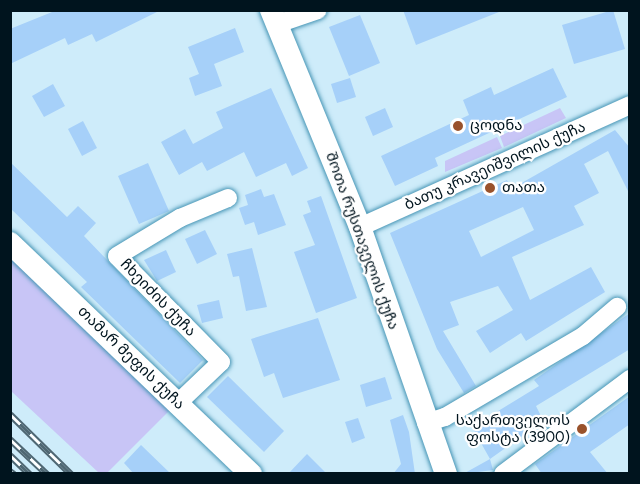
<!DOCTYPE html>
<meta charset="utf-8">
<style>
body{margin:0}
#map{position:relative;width:640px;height:484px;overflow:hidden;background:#ceecfa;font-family:Figtree,"Noto Sans Georgian",sans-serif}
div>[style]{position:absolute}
.green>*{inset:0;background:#c8c5f6}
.building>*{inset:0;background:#a6d0f9}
.roads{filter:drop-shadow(0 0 2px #4695b5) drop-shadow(0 0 2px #4695b5)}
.minor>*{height:18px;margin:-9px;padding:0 9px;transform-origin:9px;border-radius:9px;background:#fff}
.major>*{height:22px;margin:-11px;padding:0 11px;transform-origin:11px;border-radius:11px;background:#fff}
.rail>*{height:7px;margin-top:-3.5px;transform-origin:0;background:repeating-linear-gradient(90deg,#fff 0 14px,#4f6773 0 28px);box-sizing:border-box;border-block:2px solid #4f6773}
.dots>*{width:16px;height:16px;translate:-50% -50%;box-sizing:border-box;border:3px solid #fff;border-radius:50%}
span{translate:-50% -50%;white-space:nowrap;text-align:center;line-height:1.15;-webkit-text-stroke:4.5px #fff;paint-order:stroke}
.poi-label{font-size:15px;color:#00141e}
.left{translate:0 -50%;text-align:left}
.right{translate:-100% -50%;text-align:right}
.street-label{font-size:15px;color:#00141e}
.frame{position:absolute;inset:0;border:12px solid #00141e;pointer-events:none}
</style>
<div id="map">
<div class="green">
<i style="clip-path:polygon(560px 108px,566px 118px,504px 147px,500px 136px)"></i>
<i style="clip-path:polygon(497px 137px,502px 148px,445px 172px,445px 161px)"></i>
<i style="clip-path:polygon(11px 256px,170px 410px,107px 473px,99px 473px,11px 391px)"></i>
</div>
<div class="building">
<i style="clip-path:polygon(57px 10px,161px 10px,96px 42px,92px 34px,68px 45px,65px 38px,10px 64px,10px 29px)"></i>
<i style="clip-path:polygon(403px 10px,498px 10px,499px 12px,416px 45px)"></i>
<i style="clip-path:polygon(613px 10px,625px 49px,574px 64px,562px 25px)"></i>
<i style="clip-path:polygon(360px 15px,380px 63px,349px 76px,329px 27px)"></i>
<i style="clip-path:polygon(235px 28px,244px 52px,214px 64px,222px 86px,195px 96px,189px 78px,199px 74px,188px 47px)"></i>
<i style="clip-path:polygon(553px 68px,567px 97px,435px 158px,438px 166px,395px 186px,381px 156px,469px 115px,463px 100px,491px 87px,494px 95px)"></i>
<i style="clip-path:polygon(350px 78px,356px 97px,337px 103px,331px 84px)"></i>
<i style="clip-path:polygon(53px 84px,65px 106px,44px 117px,32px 96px)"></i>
<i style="clip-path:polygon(271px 88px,308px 168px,292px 176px,286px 163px,256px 177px,244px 152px,207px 171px,202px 162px,179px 175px,161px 142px,185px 129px,193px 144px,223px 128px,216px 112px)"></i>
<i style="clip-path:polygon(385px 108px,393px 127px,373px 136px,365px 117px)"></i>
<i style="clip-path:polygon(83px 121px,97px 148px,82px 156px,68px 129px)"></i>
<i style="clip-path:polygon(evenodd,615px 130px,630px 148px,630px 195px,608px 151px,584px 164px,599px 193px,574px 206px,584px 225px,512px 257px,530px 300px,591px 267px,605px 292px,526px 341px,521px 333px,490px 353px,476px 331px,513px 310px,498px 286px,450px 302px,459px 325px,443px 331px,476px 386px,464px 393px,437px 349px,390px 233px,507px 180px,511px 189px,615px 130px,523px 207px,534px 230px,481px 257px,469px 231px,523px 207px)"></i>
<i style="clip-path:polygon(10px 162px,67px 217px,78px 206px,96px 223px,84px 236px,203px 360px,180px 383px,81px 287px,87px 282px,10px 208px)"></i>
<i style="clip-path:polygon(148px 163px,169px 211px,139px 224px,118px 176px)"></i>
<i style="clip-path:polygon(261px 189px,264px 197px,274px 194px,286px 225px,258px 235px,254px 222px,245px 225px,239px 208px,248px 205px,245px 195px)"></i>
<i style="clip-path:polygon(321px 196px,357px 298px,316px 313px,294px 252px,315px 245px,303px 215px,311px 212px,307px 201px)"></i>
<i style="clip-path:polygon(205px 230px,217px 254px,197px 264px,185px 239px)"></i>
<i style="clip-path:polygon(252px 248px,267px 307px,246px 311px,239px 276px,233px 277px,227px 254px)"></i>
<i style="clip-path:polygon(166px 250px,176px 272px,157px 281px,144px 260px)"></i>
<i style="clip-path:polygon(219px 300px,223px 318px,202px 323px,197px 305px)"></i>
<i style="clip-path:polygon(630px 313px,630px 349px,536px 406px,541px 416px,521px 427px,525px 434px,490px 459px,472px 427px,539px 386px,534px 380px)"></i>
<i style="clip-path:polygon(318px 318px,340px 380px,283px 398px,274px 373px,264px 377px,251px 339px)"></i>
<i style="clip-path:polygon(228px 376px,284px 431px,264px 452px,207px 397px)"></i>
<i style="clip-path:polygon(385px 377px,392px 399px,366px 407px,360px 385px)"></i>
<i style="clip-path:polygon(630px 396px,630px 424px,590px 452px,608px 474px,542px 474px,535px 464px)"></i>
<i style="clip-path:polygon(403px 415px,409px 432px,415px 474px,393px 474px,401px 464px,390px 420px)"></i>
<i style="clip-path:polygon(358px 418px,365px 438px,352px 443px,345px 422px)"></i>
<i style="clip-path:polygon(141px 445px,171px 474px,134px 474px,124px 463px)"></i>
<i style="clip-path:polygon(307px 454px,327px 474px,288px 474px)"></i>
<i style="clip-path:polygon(490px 459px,493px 470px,463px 474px)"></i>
</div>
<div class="roads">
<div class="minor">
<i style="left:277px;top:24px;width:43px;rotate:-18.9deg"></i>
<i style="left:360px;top:227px;width:296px;rotate:-24.3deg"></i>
<i style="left:178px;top:403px;width:59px;rotate:-43.6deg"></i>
<i style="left:221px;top:362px;width:148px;rotate:-134.5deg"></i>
<i style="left:117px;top:256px;width:74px;rotate:-31.1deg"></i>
<i style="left:180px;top:218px;width:52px;rotate:-22.6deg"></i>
<i style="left:426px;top:423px;width:20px;rotate:-18deg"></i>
<i style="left:445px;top:417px;width:160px;rotate:-30.4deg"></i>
<i style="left:583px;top:336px;width:45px;rotate:-40.5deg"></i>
<i style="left:503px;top:474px;width:159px;rotate:-36.8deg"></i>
</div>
<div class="major">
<i style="left:271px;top:10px;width:235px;rotate:67.7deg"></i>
<i style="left:360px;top:227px;width:262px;rotate:70.8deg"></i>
<i style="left:10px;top:243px;width:334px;rotate:43.8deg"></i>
</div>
</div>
<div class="rail">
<i style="left:10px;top:414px;width:86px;rotate:44.5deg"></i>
<i style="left:10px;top:439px;width:51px;rotate:43.4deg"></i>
<i style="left:10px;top:455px;width:28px;rotate:44deg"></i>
<i style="left:10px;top:471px;width:5px;rotate:37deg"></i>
</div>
<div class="dots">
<i style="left:458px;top:126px;background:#99522c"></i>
<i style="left:490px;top:188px;background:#99522c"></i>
<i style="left:582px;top:429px;background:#99522c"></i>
</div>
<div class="poi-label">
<span class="left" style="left:470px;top:126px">ცოდნა</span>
<span class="left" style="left:502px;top:188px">თათა</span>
<span class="right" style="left:570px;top:429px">საქართველოს<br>ფოსტა (3900)</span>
</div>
<div class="street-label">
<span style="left:495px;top:166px;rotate:-24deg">ბათუ კრავეიშვილის ქუჩა</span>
<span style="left:362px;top:241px;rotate:70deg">შოთა რუსთაველის ქუჩა</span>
<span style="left:158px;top:298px;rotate:46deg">ჩხეიძის ქუჩა</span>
<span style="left:131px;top:358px;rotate:44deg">თამარ მეფის ქუჩა</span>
</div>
<div class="frame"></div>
</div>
